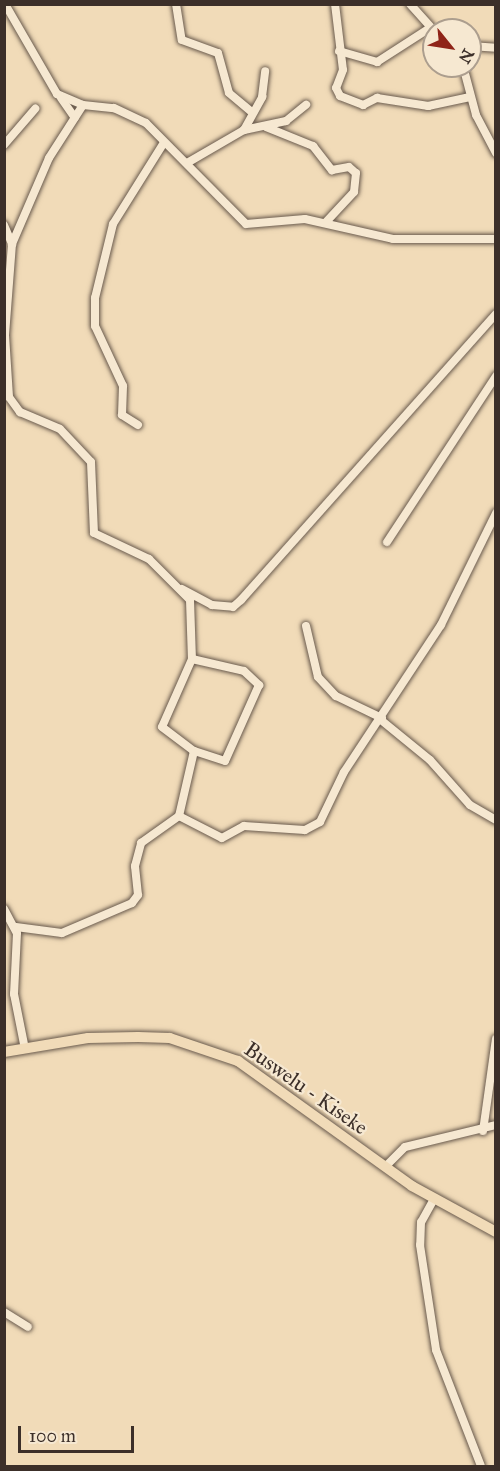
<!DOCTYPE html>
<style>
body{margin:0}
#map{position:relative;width:500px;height:1471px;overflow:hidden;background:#f1dbb8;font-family:"IM FELL Great Primer",serif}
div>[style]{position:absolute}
.roads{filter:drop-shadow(0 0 2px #695a4d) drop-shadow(0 0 2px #695a4d)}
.minor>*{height:8px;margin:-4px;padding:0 4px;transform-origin:4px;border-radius:4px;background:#f6e8d1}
.major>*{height:10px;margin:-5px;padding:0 5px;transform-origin:5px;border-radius:5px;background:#f1dbb8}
span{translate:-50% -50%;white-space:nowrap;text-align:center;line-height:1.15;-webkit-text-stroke:4.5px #f6e8d1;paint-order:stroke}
.street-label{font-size:21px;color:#3c2f29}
.frame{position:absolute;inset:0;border:6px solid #3c2f29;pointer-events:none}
.north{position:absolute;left:422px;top:18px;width:60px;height:60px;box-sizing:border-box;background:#f6e8d1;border:2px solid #ac9e8e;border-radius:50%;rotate:120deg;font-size:16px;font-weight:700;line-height:24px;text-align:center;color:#3c2f29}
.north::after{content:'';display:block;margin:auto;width:21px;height:27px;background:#8f2418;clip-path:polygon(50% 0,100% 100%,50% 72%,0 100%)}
.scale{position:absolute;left:18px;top:1426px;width:116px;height:27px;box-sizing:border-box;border:3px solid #3c2f29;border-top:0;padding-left:8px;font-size:18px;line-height:21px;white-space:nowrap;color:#3c2f29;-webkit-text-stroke:4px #f6e8d1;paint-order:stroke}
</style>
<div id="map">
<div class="roads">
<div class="minor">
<i style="left:5px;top:4px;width:104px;rotate:60deg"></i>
<i style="left:57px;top:94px;width:28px;rotate:23deg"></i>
<i style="left:83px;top:105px;width:31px;rotate:6deg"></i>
<i style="left:114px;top:108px;width:35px;rotate:25deg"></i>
<i style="left:146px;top:123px;width:142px;rotate:45.3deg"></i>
<i style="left:246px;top:224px;width:59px;rotate:-4.8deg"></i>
<i style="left:305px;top:219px;width:90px;rotate:12.8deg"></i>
<i style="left:393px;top:239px;width:103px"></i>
<i style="left:176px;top:4px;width:36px;rotate:81deg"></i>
<i style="left:182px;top:40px;width:38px;rotate:20deg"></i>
<i style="left:218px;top:53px;width:41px;rotate:74.6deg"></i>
<i style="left:229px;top:93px;width:31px;rotate:40deg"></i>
<i style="left:335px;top:4px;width:66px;rotate:83.1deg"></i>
<i style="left:343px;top:70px;width:19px;rotate:111deg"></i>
<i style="left:336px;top:88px;width:9px;rotate:63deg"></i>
<i style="left:340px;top:96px;width:25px;rotate:21deg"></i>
<i style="left:363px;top:105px;width:16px;rotate:-27deg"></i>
<i style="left:377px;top:98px;width:52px;rotate:8.9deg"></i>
<i style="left:428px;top:106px;width:43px;rotate:-12.1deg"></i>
<i style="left:410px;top:4px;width:36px;rotate:48deg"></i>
<i style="left:470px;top:46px;width:26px;rotate:4deg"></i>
<i style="left:339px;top:51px;width:40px;rotate:16deg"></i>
<i style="left:377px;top:62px;width:63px;rotate:-32.7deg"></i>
<i style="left:463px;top:66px;width:51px;rotate:75.1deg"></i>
<i style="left:476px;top:115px;width:43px;rotate:62.2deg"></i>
<i style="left:61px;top:98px;width:24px;rotate:55deg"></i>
<i style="left:83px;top:105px;width:63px;rotate:122.7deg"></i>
<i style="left:49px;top:158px;width:94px;rotate:113.3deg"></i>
<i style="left:12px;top:244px;width:91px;rotate:94.4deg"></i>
<i style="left:5px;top:335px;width:62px;rotate:86.3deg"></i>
<i style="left:9px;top:397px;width:19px;rotate:54deg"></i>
<i style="left:20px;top:412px;width:43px;rotate:23deg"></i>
<i style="left:60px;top:429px;width:45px;rotate:46.8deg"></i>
<i style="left:91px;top:462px;width:71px;rotate:87.6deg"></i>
<i style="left:94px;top:533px;width:61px;rotate:25.3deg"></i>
<i style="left:149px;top:559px;width:58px;rotate:45deg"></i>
<i style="left:190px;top:600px;width:59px;rotate:88.1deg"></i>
<i style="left:192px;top:659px;width:74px;rotate:113.8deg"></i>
<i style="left:162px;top:727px;width:40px;rotate:37deg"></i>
<i style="left:194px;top:751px;width:67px;rotate:103deg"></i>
<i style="left:266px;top:127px;width:51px;rotate:22deg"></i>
<i style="left:313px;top:146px;width:31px;rotate:52deg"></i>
<i style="left:332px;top:170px;width:17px;rotate:-10deg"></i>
<i style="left:349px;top:167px;width:9px;rotate:41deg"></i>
<i style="left:356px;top:173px;width:19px;rotate:96deg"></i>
<i style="left:354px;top:192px;width:41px;rotate:133deg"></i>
<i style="left:244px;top:130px;width:38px;rotate:-61deg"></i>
<i style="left:262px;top:97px;width:26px;rotate:-83deg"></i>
<i style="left:4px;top:145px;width:48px;rotate:-49.3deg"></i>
<i style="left:187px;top:163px;width:66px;rotate:-30.1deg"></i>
<i style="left:244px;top:130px;width:43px;rotate:-12.1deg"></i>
<i style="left:286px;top:121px;width:26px;rotate:-39deg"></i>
<i style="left:4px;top:225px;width:21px;rotate:67deg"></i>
<i style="left:138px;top:425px;width:19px;rotate:-148deg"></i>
<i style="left:122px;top:415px;width:29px;rotate:-88deg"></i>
<i style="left:123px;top:386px;width:66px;rotate:-115deg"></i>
<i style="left:95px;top:326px;width:28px;rotate:-90deg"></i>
<i style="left:95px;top:298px;width:76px;rotate:-76.3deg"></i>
<i style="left:113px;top:224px;width:94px;rotate:-58deg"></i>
<i style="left:387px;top:542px;width:199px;rotate:-56.7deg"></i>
<i style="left:182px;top:589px;width:34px;rotate:28deg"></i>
<i style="left:212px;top:605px;width:21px;rotate:5deg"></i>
<i style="left:233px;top:607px;width:11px;rotate:-41deg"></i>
<i style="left:241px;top:600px;width:383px;rotate:-48.3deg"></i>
<i style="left:306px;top:626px;width:52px;rotate:76.8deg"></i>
<i style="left:318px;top:677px;width:26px;rotate:47deg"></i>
<i style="left:336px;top:696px;width:51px;rotate:25.6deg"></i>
<i style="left:192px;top:659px;width:53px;rotate:13deg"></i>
<i style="left:244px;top:671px;width:21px;rotate:43deg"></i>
<i style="left:259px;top:685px;width:83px;rotate:114.1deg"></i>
<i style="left:225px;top:761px;width:33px;rotate:-162deg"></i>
<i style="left:381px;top:720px;width:63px;rotate:39.2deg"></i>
<i style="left:430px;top:760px;width:60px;rotate:48.4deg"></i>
<i style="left:470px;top:805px;width:30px;rotate:30deg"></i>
<i style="left:4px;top:909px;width:27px;rotate:62deg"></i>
<i style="left:17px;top:933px;width:61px;rotate:92.8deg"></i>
<i style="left:14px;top:994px;width:56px;rotate:78.7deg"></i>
<i style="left:16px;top:927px;width:46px;rotate:7.4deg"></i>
<i style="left:62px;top:933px;width:76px;rotate:-23.2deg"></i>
<i style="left:132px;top:903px;width:10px;rotate:-53deg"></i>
<i style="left:138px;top:895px;width:29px;rotate:-96deg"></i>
<i style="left:135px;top:866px;width:24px;rotate:-75deg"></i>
<i style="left:141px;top:843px;width:47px;rotate:-35.4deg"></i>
<i style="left:179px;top:816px;width:48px;rotate:27.1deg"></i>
<i style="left:222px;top:838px;width:25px;rotate:-29deg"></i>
<i style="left:244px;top:826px;width:61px;rotate:3.8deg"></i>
<i style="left:305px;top:830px;width:17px;rotate:-28deg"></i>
<i style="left:320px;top:822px;width:55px;rotate:-64.4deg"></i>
<i style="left:344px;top:772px;width:176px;rotate:-56.6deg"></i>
<i style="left:441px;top:625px;width:125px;rotate:-63.8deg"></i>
<i style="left:483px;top:1131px;width:93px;rotate:-82deg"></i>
<i style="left:385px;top:1167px;width:28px;rotate:-45deg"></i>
<i style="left:405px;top:1147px;width:94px;rotate:-13.6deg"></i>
<i style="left:434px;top:1199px;width:26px;rotate:119deg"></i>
<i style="left:421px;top:1222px;width:23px;rotate:92deg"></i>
<i style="left:420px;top:1245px;width:106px;rotate:81.3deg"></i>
<i style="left:436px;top:1350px;width:124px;rotate:68.8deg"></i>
<i style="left:4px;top:1312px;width:28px;rotate:32deg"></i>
</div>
<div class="major">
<i style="left:4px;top:1052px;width:85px;rotate:-9.5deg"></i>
<i style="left:88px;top:1038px;width:50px;rotate:-1.1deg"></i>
<i style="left:138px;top:1037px;width:32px;rotate:2deg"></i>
<i style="left:170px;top:1038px;width:72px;rotate:18.7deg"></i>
<i style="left:238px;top:1061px;width:214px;rotate:35.7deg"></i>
<i style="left:412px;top:1186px;width:96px;rotate:28.7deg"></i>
</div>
</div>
<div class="street-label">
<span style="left:306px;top:1088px;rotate:35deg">Buswelu - Kiseke</span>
</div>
<div class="frame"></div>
<div class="north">N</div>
<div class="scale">100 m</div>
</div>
